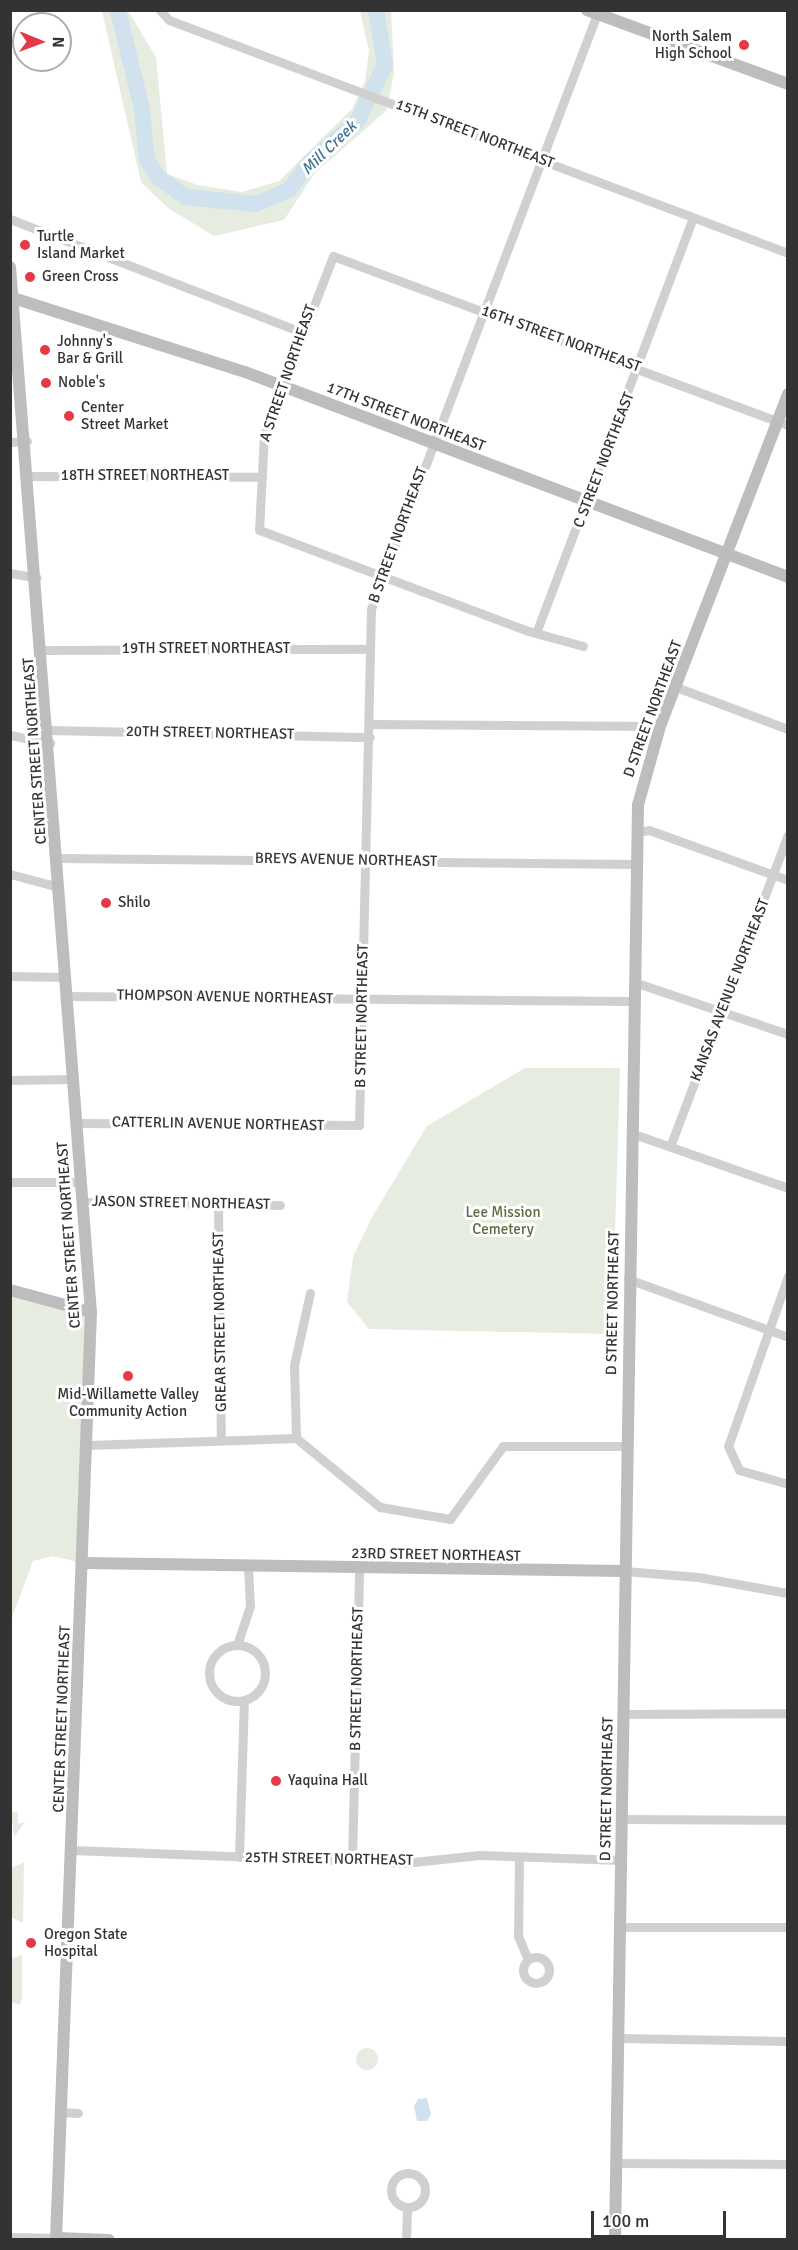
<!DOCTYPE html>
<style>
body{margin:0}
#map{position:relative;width:798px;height:2250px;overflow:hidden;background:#fff;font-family:Signika,sans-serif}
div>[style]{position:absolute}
.green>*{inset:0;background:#e6ecdf}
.round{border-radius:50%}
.water>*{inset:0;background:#cfe2ee}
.river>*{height:16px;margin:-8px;padding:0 8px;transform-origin:8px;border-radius:8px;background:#cfe2ee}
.street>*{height:9px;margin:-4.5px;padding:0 4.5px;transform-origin:4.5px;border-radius:4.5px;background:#d0d0d0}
.street>.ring{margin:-4.5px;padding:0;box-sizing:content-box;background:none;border:9px solid #d0d0d0;border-radius:50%}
.secondary>*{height:12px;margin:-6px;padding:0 6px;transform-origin:6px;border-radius:6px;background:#bdbdbd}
.dots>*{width:16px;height:16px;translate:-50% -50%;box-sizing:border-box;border:3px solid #fff;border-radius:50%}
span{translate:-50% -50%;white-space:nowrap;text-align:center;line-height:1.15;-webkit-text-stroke:6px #fff;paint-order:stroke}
.poi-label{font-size:15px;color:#333}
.right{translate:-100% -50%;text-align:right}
.left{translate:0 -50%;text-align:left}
.street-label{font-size:15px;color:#333}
.park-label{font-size:15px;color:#56703f}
.water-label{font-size:16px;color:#3f7597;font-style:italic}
.frame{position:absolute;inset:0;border:12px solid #333;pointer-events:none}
.north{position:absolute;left:12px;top:12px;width:60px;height:60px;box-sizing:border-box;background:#fff;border:2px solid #adadad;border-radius:50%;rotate:91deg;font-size:16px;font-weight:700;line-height:24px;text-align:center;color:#333}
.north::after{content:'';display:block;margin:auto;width:21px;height:27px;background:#e63946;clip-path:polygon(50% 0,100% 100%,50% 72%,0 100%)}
.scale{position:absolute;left:591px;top:2211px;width:135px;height:27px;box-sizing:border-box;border:3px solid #333;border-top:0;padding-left:8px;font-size:18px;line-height:21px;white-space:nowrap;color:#333;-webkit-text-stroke:4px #fff;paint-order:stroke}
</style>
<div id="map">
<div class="green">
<i style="clip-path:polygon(102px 11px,128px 11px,156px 57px,167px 174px,198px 185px,242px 192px,279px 181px,352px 109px,365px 81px,369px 51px,360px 11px,391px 11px,394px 73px,387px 110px,315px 173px,284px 220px,214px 236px,168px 208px,141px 182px)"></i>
<i style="clip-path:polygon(525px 1068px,620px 1068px,612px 1334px,369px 1329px,347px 1302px,353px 1257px,372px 1217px,427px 1126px)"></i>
<i style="clip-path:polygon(11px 1290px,91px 1312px,83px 1563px,53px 1556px,33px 1561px,11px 1620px)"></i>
<i style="clip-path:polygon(11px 1811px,18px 1813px,18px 1824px,25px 1822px,14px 1837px)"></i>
<i style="clip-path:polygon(24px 1862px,23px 1923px,11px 1917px,10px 1889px,11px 1868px)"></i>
<i style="clip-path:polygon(22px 1955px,22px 1997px,20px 2005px,11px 2002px,10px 1959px)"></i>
<i class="round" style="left:356px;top:2048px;width:22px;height:22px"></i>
</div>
<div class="water">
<i style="clip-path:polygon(427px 2098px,431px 2114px,427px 2121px,417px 2121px,414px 2106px,418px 2099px)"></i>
</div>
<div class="river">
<i style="left:118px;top:10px;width:102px;rotate:76.4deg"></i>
<i style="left:142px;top:109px;width:51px;rotate:84.4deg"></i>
<i style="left:147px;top:160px;width:20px;rotate:57deg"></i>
<i style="left:158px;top:177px;width:34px;rotate:36deg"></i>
<i style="left:186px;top:197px;width:70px;rotate:5.7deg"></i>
<i style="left:256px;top:204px;width:36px;rotate:-23deg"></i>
<i style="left:289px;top:190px;width:36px;rotate:-53deg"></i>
<i style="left:311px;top:161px;width:62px;rotate:-41.1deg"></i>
<i style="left:358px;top:120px;width:61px;rotate:-63.9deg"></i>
<i style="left:385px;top:65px;width:56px;rotate:-99.3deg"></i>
</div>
<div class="street">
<i style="left:160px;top:10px;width:13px;rotate:48deg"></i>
<i style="left:169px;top:20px;width:661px;rotate:20.63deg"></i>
<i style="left:10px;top:219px;width:312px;rotate:21.2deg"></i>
<i style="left:10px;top:442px;width:17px;rotate:-3deg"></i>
<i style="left:30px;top:476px;width:231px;rotate:0.2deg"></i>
<i style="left:10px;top:573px;width:27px;rotate:10deg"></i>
<i style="left:536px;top:633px;width:444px;rotate:-69.3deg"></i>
<i style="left:583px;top:646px;width:57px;rotate:-164.7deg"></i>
<i style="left:528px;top:631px;width:287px;rotate:-159.4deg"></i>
<i style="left:259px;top:530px;width:95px;rotate:-87deg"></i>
<i style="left:264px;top:435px;width:192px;rotate:-68.9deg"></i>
<i style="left:333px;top:256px;width:485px;rotate:20.4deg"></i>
<i style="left:43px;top:650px;width:327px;rotate:-0.2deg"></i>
<i style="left:676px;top:687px;width:120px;rotate:20.6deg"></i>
<i style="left:371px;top:724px;width:289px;rotate:0.4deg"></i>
<i style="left:50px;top:730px;width:320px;rotate:1.3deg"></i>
<i style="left:10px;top:735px;width:41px;rotate:11.3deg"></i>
<i style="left:637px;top:832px;width:12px;rotate:-9deg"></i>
<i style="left:649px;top:830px;width:148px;rotate:19.8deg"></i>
<i style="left:57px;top:858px;width:579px;rotate:0.59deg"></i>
<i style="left:10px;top:874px;width:51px;rotate:14.9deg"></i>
<i style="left:10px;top:976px;width:56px;rotate:1deg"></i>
<i style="left:634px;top:982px;width:163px;rotate:18.7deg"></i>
<i style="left:67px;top:996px;width:567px;rotate:0.51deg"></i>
<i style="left:10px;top:1080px;width:64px;rotate:-0.9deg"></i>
<i style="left:77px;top:1123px;width:282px;rotate:0.4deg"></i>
<i style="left:359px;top:1125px;width:516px;rotate:-88.67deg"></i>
<i style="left:371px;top:609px;width:636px;rotate:-69.2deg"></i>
<i style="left:631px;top:1133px;width:166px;rotate:19.3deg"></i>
<i style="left:671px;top:1144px;width:330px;rotate:-69.3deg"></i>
<i style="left:10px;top:1182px;width:71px"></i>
<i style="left:82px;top:1202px;width:198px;rotate:0.9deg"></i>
<i style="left:218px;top:1204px;width:236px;rotate:89.3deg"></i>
<i style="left:788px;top:1276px;width:180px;rotate:109.4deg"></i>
<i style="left:728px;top:1446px;width:26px;rotate:65deg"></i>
<i style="left:739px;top:1470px;width:51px;rotate:15.9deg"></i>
<i style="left:628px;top:1279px;width:170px;rotate:19.9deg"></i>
<i style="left:310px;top:1293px;width:74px;rotate:102.5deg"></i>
<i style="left:294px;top:1365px;width:73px;rotate:88.4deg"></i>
<i style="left:296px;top:1438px;width:109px;rotate:39.4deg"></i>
<i style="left:380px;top:1507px;width:71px;rotate:9.7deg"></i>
<i style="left:450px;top:1519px;width:90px;rotate:-54deg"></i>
<i style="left:503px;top:1446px;width:123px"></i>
<i style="left:88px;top:1445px;width:208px;rotate:-1.9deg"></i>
<i style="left:624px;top:1571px;width:74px;rotate:4.6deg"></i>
<i style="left:698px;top:1577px;width:91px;rotate:10.1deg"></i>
<i class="ring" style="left:209px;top:1645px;width:47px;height:47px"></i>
<i style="left:237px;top:1645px;width:41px;rotate:-71.6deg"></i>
<i style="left:250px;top:1606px;width:39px;rotate:-93deg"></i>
<i style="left:622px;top:1714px;width:166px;rotate:-0.3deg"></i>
<i style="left:622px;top:1819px;width:166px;rotate:0.3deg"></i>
<i style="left:72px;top:1850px;width:332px;rotate:2.2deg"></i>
<i style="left:404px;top:1863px;width:76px;rotate:-6deg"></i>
<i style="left:480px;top:1855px;width:141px;rotate:2deg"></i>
<i style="left:239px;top:1857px;width:156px;rotate:-88.2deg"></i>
<i style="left:519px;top:1857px;width:79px;rotate:90.7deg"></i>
<i style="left:518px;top:1936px;width:25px;rotate:67deg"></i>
<i style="left:352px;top:1861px;width:292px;rotate:-88.6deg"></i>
<i style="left:619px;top:1927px;width:169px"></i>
<i class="ring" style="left:523px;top:1957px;width:17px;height:17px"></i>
<i style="left:617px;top:2038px;width:171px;rotate:1deg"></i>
<i style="left:61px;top:2112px;width:17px;rotate:3deg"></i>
<i style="left:615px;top:2163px;width:173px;rotate:0.3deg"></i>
<i class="ring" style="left:391px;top:2173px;width:25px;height:25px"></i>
<i style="left:10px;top:2237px;width:46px;rotate:1.2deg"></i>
<i style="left:406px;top:2240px;width:33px;rotate:-88deg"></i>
</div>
<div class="secondary">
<i style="left:587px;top:10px;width:214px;rotate:20.2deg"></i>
<i style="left:10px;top:267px;width:1048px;rotate:85.57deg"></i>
<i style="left:91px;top:1312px;width:929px;rotate:92.16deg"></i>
<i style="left:10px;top:297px;width:247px;rotate:17.7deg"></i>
<i style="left:245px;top:372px;width:580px;rotate:20.68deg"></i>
<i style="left:10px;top:1290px;width:84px;rotate:15.2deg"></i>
<i style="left:83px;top:1563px;width:541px;rotate:0.85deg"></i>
<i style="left:56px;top:2238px;width:53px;rotate:2.2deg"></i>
<i style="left:615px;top:2240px;width:1435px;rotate:-89.08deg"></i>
<i style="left:638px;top:805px;width:82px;rotate:-74.4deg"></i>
<i style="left:660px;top:726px;width:356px;rotate:-68.9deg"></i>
</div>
<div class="dots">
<i style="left:744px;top:45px;background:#e63946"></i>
<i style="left:25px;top:245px;background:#e63946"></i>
<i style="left:30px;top:277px;background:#e63946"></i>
<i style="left:45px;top:350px;background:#e63946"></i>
<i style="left:46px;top:383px;background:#e63946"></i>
<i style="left:69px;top:416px;background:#e63946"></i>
<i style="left:106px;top:903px;background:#e63946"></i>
<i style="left:128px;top:1376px;background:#e63946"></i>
<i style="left:276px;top:1781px;background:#e63946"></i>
<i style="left:31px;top:1943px;background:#e63946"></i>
</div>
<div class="poi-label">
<span class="right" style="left:732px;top:45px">North Salem<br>High School</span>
<span class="left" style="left:37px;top:245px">Turtle<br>Island Market</span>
<span class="left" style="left:42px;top:277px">Green Cross</span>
<span class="left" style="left:57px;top:350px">Johnny's<br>Bar &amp; Grill</span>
<span class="left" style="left:58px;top:383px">Noble's</span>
<span class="left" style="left:81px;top:416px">Center<br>Street Market</span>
<span class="left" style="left:118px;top:903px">Shilo</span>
<span style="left:128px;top:1403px">Mid-Willamette Valley<br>Community Action</span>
<span class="left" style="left:288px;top:1781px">Yaquina Hall</span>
<span class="left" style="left:44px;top:1943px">Oregon State<br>Hospital</span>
</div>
<div class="street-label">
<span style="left:475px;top:134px;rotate:21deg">15TH STREET NORTHEAST</span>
<span style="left:561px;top:339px;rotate:20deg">16TH STREET NORTHEAST</span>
<span style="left:288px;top:373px;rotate:-71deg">A STREET NORTHEAST</span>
<span style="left:406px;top:417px;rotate:21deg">17TH STREET NORTHEAST</span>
<span style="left:604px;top:460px;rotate:-69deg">C STREET NORTHEAST</span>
<span style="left:145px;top:476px">18TH STREET NORTHEAST</span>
<span style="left:398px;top:535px;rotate:-70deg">B STREET NORTHEAST</span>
<span style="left:206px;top:649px">19TH STREET NORTHEAST</span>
<span style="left:653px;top:709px;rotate:-70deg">D STREET NORTHEAST</span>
<span style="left:210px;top:733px;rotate:1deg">20TH STREET NORTHEAST</span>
<span style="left:35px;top:751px;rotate:-94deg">CENTER STREET NORTHEAST</span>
<span style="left:346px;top:860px;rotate:1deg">BREYS AVENUE NORTHEAST</span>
<span style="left:730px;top:990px;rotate:-69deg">KANSAS AVENUE NORTHEAST</span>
<span style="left:225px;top:997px;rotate:1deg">THOMPSON AVENUE NORTHEAST</span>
<span style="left:362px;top:1016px;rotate:-89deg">B STREET NORTHEAST</span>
<span style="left:218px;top:1124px;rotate:1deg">CATTERLIN AVENUE NORTHEAST</span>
<span style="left:181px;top:1203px;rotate:1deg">JASON STREET NORTHEAST</span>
<span style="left:69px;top:1235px;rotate:-94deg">CENTER STREET NORTHEAST</span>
<span style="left:613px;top:1303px;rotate:-89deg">D STREET NORTHEAST</span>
<span style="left:220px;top:1322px;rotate:-91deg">GREAR STREET NORTHEAST</span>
<span style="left:436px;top:1555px;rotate:1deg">23RD STREET NORTHEAST</span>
<span style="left:357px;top:1679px;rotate:-89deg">B STREET NORTHEAST</span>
<span style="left:62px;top:1719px;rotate:-88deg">CENTER STREET NORTHEAST</span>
<span style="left:607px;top:1789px;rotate:-89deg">D STREET NORTHEAST</span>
<span style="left:329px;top:1859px;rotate:1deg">25TH STREET NORTHEAST</span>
</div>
<div class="park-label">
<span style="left:503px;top:1221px">Lee Mission<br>Cemetery</span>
</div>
<div class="water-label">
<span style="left:329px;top:148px;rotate:-44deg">Mill Creek</span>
</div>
<div class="frame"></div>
<div class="north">N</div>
<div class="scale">100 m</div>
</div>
